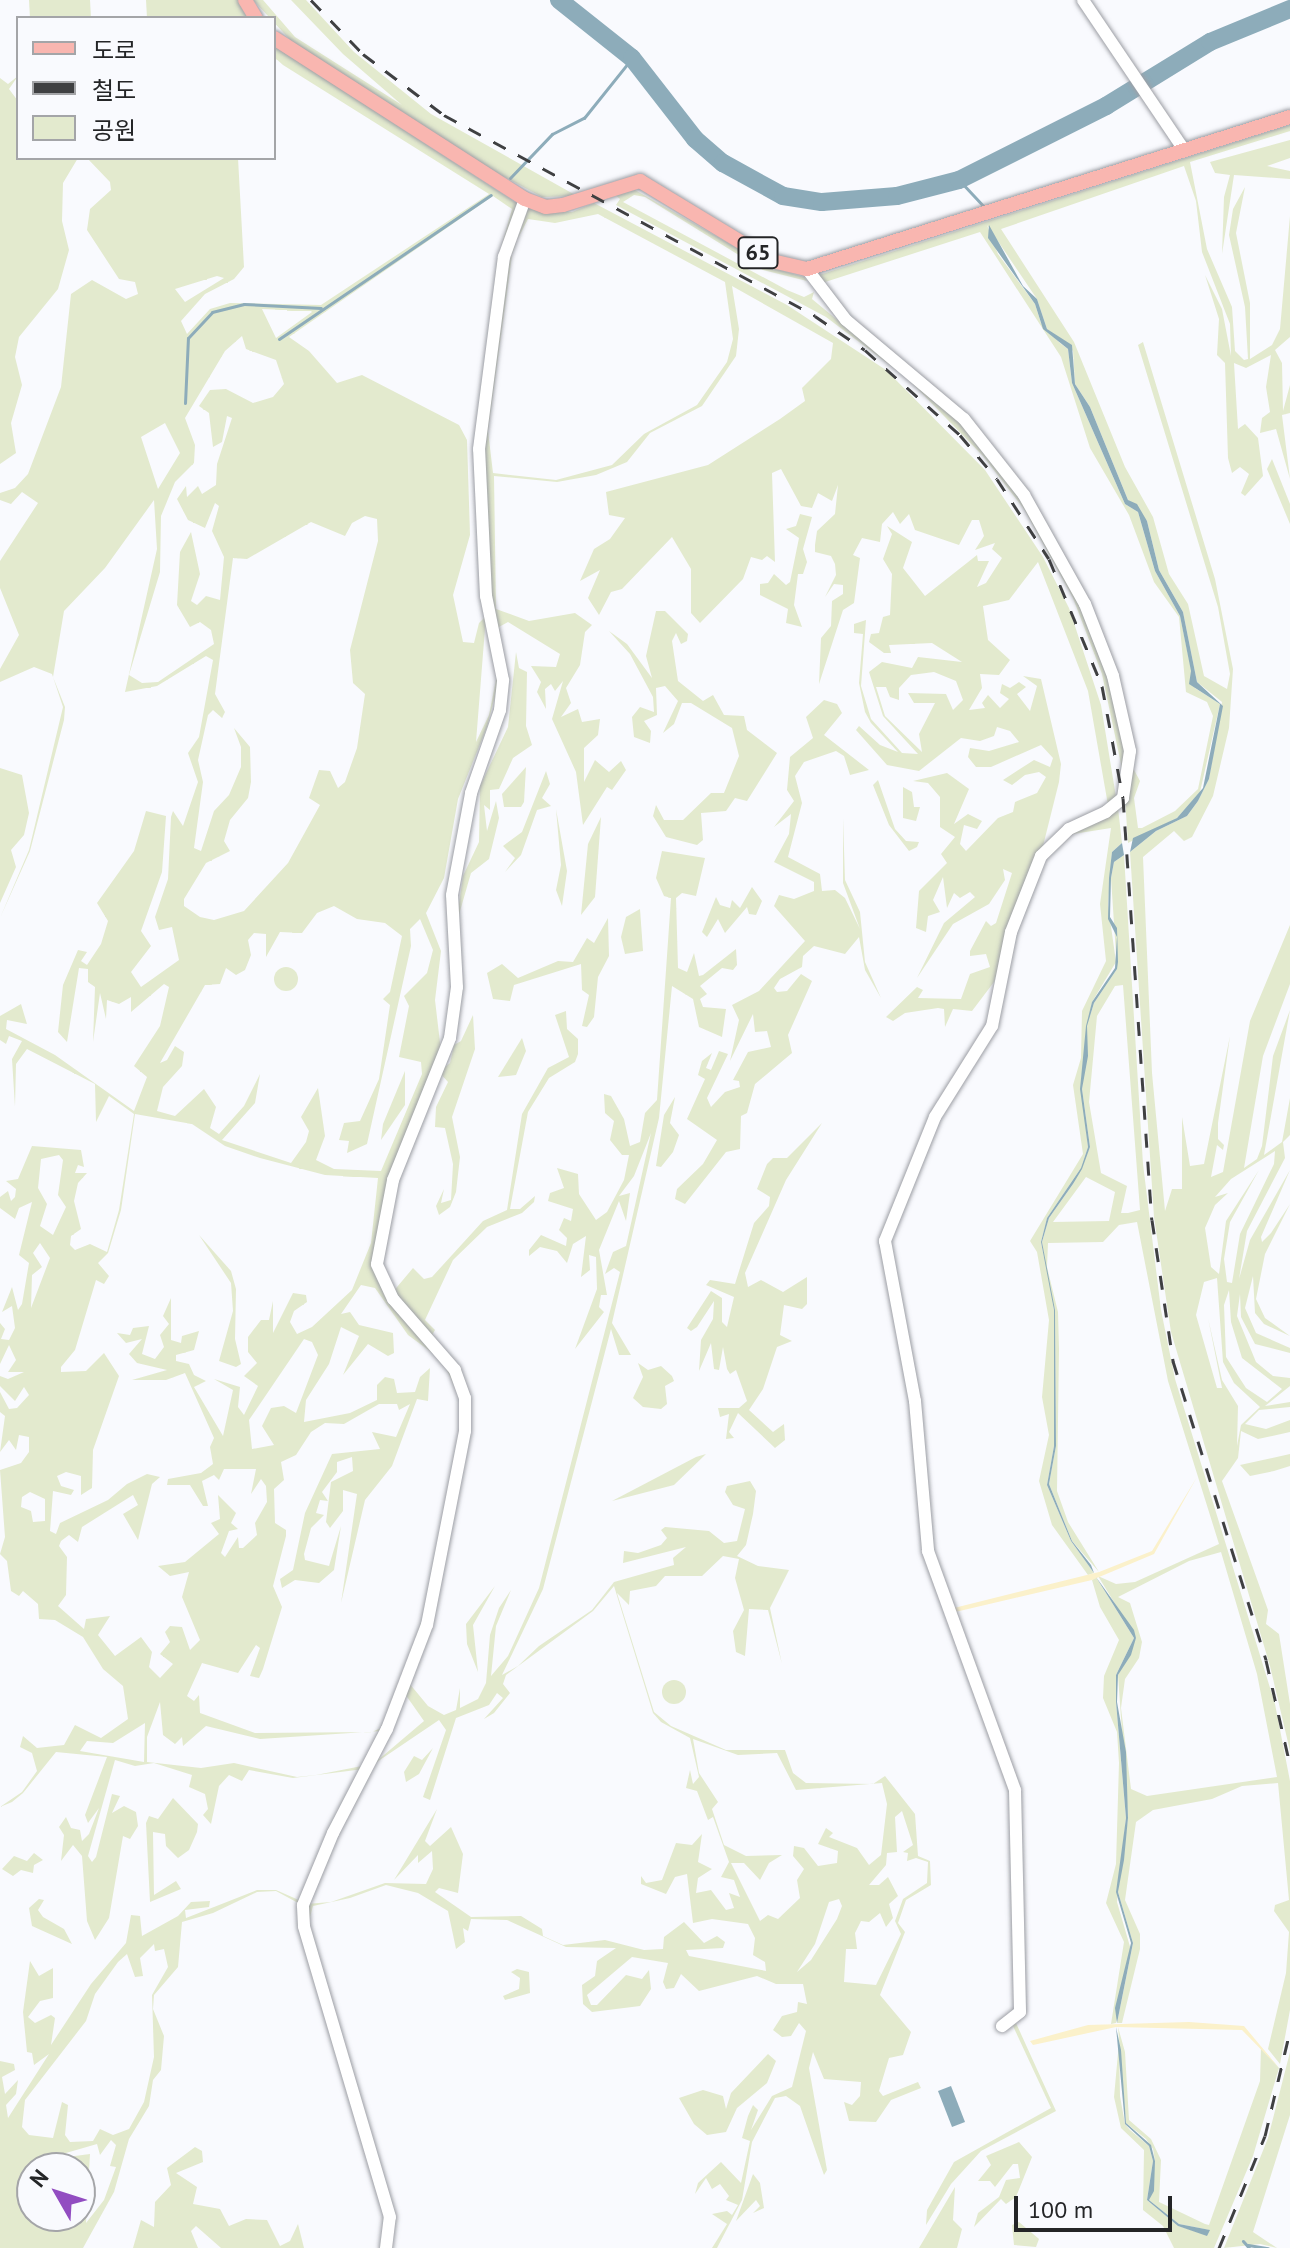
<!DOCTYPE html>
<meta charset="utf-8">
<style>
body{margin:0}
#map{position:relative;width:1290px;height:2248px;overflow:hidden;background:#f9fafe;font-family:"PT Sans","Noto Sans KR",sans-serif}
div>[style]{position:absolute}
.green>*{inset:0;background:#e3eace}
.round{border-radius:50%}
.sand>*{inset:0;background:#fbf1cb}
.water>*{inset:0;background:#8dacba}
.stream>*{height:3px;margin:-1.5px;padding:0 1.5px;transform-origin:1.5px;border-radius:1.5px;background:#8dacba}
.river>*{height:18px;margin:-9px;padding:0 9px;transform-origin:9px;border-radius:9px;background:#8dacba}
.roads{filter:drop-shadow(0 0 2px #9c9ea4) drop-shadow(0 0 2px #9c9ea4)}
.minor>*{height:12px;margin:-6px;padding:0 6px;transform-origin:6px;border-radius:6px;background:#fff}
.major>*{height:14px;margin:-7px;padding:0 7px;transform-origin:7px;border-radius:7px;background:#f9b6b0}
.rail>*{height:3px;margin-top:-1.5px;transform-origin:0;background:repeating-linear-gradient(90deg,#3f4042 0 14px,transparent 0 28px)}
span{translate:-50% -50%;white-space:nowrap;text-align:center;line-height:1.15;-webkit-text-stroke:8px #f9fafe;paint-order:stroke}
.shield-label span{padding:2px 6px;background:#f9fafe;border:2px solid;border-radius:6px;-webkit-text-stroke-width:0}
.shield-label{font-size:22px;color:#242527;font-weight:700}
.legend{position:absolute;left:16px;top:16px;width:260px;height:144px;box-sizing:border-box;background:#f9fafe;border:2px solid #a4a5a8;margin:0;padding:10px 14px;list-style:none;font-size:24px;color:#242527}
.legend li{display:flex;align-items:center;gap:16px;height:40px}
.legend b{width:40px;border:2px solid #a4a5a8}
.north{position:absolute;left:16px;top:2152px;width:80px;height:80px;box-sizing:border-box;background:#f9fafe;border:2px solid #a4a5a8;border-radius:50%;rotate:309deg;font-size:22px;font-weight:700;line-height:32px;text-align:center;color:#242527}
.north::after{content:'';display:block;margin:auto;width:28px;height:36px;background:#924dc1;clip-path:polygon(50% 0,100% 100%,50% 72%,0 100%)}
.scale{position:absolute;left:1014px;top:2196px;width:158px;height:36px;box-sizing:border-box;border:4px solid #242527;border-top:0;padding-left:10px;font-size:24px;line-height:28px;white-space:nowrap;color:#242527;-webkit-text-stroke:6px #f9fafe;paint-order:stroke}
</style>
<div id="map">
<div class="green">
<i style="clip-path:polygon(29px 0,90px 0,91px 18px,30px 18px)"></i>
<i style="clip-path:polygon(146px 0,238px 0,248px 18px,147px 18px)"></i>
<i style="clip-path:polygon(253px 0,263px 0,295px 37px,402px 105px,343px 54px,291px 0,306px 0,354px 52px,431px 114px,577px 196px,542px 197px,497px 173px,295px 45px)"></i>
<i style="clip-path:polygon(evenodd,274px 46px,518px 204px,500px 259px,488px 340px,497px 262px,512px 209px,493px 196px,289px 337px,309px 351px,337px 383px,362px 375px,459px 425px,467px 440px,470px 535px,453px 595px,463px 642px,474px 643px,479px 623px,486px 616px,476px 742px,489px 715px,498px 670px,497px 688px,487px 727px,458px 799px,444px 878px,426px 913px,441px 951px,435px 1000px,441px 1051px,389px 1178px,372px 1261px,386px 1297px,455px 1377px,464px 1423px,426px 1615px,382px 1734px,364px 1769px,293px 1778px,249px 1770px,242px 1781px,229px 1775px,219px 1786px,211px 1824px,203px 1815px,208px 1809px,205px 1794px,189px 1787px,192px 1775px,154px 1763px,135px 1766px,115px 1760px,88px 1856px,92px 1862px,96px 1857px,112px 1794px,120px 1796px,112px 1813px,124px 1806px,136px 1812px,138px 1826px,130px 1839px,123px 1836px,109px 1918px,95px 1940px,87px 1921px,82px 1856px,73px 1845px,61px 1861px,64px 1835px,59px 1827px,66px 1817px,71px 1828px,80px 1830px,82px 1841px,89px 1834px,99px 1808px,88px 1823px,85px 1815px,107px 1757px,56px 1752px,23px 1793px,12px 1802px,0 1807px,22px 1792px,37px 1771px,32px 1753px,20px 1747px,23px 1736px,37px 1748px,64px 1745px,75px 1725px,101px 1738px,128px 1719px,123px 1686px,103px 1669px,83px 1637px,55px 1620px,39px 1619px,38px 1604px,23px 1591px,19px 1596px,11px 1591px,7px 1561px,0 1554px,5px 1537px,0 1470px,21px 1463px,29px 1452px,29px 1437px,19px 1435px,16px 1450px,9px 1440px,0 1452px,5px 1416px,0 1412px,0 1392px,9px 1409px,17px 1408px,29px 1395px,24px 1387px,15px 1401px,0 1386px,0 1376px,8px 1379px,24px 1372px,8px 1372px,16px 1360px,9px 1345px,0 1364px,0 1323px,5px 1329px,1px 1339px,9px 1340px,15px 1328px,12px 1306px,2px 1312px,12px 1287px,18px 1310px,22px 1304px,29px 1263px,19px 1255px,32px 1202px,19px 1208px,15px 1219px,0 1208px,0 1197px,8px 1191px,11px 1201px,15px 1197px,16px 1189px,6px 1181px,18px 1179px,32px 1146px,81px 1150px,84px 1167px,78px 1165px,75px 1173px,87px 1173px,78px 1183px,74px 1201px,81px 1229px,71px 1236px,70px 1245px,75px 1250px,90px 1244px,107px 1252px,119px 1210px,134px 1114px,109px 1096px,96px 1122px,95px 1084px,27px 1049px,16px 1064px,15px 1107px,12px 1059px,22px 1041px,9px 1036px,6px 1044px,0 1040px,0 1016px,21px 1004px,27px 1024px,7px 1020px,6px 1029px,55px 1055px,134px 1111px,147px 1077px,134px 1066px,160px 1026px,169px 987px,164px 984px,131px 1012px,131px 997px,119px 1004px,107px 1000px,106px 1019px,100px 993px,93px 1042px,95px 987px,88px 982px,88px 969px,79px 968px,67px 1042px,58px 1032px,63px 985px,78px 950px,87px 952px,81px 961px,87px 965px,101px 944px,108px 921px,97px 903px,134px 851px,146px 811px,166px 816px,162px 872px,141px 931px,151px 946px,131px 972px,141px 987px,179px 960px,172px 927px,159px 930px,155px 917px,168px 879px,171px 817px,173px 811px,183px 826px,198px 782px,188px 753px,199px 737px,213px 660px,206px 656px,157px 686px,125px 692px,157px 549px,154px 500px,105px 568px,64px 611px,53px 677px,65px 707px,64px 720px,30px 851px,0 918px,29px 850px,63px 707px,52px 674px,34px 667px,0 682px,0 669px,19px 635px,0 588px,0 561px,38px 503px,22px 492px,11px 504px,0 500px,0 493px,15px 488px,28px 474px,61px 387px,71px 294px,92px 280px,126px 299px,138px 294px,135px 282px,119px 279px,87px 230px,90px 209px,111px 190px,110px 182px,87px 158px,238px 158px,244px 267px,234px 279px,205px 294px,181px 321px,187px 334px,210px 309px,230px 303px,321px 305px,489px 194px,283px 65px,274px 57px,274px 46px,217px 276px,224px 278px,185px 302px,175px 289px,217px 276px,274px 46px,262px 309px,311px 311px,312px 312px,276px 338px,262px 309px,274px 46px,242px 336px,246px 349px,276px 360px,284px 384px,273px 397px,253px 403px,226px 389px,210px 390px,199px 406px,209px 413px,213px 447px,222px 442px,227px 416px,232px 418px,217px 464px,216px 485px,202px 494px,198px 486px,187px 497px,186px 486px,177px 499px,188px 520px,205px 528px,215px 503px,219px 506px,212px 531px,224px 557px,220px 600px,206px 596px,197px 605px,191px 601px,200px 574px,191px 532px,180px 552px,177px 605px,190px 627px,200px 622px,211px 630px,214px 644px,158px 682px,142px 683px,129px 675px,160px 572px,161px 516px,175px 482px,194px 463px,195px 445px,185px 418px,225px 351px,242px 336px,274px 46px,165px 423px,180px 453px,158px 489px,141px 437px,165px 423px,274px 46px,365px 516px,377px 519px,378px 541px,350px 650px,353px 683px,365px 694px,357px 748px,345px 782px,338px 788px,330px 771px,319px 770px,309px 798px,320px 805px,288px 863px,244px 911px,214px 920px,200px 917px,184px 906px,184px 899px,206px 863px,230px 851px,224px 841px,230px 820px,248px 798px,251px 782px,250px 747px,234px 728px,241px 747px,241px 767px,229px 795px,214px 811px,201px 851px,194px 848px,203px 782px,198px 760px,208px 715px,213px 710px,222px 718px,225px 712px,215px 694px,233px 558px,247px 559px,311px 522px,345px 536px,352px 523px,365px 516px,274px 46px,334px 906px,357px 919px,385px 923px,402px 936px,390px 992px,383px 999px,390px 1005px,379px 1079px,360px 1121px,344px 1123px,339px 1140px,349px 1141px,347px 1153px,367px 1144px,411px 946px,410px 929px,420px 919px,433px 950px,427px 973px,404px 996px,409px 1006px,399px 1057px,421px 1062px,422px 1074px,381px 1171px,334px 1169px,316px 1160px,325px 1136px,318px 1088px,301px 1117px,309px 1131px,306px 1142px,291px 1163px,222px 1140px,255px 1103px,260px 1074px,244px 1106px,219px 1134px,210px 1128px,216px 1107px,204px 1089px,175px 1116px,157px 1111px,163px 1087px,182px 1066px,184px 1052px,175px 1046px,167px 1060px,160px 1063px,205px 985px,220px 984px,226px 968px,236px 975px,245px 970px,251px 955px,248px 940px,254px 933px,266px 934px,266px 957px,280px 932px,302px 933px,317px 913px,334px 906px,274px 46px,135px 1114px,192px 1124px,225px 1146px,260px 1158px,325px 1175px,378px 1178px,371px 1243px,352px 1290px,312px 1327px,297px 1334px,290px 1322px,294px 1311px,307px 1302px,306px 1295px,293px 1293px,273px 1333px,273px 1301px,269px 1320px,261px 1320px,248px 1337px,248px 1352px,257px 1363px,244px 1376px,258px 1386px,244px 1415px,238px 1407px,240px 1387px,214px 1379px,233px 1390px,223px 1436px,194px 1387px,206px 1381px,194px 1375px,189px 1364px,176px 1361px,176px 1355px,194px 1350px,199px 1331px,182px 1336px,181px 1343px,171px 1340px,171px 1298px,163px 1316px,169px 1324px,160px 1335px,164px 1347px,155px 1359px,142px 1354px,149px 1326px,133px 1328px,130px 1335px,117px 1333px,126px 1343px,142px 1339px,129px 1354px,137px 1363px,167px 1370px,132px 1380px,166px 1380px,185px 1373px,214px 1438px,210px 1447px,213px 1464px,201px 1473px,168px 1479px,167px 1485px,190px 1485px,203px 1506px,208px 1506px,202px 1481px,214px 1475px,219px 1480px,224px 1469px,256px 1469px,251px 1494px,261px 1479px,266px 1486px,267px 1502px,255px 1523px,257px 1535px,243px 1548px,239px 1548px,238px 1537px,225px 1557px,221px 1553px,229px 1531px,238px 1529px,231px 1523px,236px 1513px,218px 1495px,220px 1519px,211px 1523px,219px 1534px,185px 1562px,158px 1566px,170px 1576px,189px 1572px,182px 1597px,200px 1640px,190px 1650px,182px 1627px,170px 1626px,165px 1632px,170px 1642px,160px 1654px,173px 1664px,160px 1678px,149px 1667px,152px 1652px,141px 1637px,115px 1656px,98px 1635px,110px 1616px,86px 1619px,84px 1629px,58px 1606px,66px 1595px,67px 1557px,59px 1546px,61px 1541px,69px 1535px,78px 1542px,82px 1527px,133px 1495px,138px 1505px,123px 1514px,138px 1540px,152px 1484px,160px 1477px,147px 1474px,127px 1484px,108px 1500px,60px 1523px,56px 1534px,50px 1531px,53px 1491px,71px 1495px,74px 1490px,61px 1486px,57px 1476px,66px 1472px,81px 1476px,81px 1495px,92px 1488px,93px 1450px,119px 1376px,104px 1353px,86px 1371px,61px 1372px,61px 1367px,75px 1350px,96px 1280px,104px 1284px,109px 1276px,98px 1263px,108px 1253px,121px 1210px,135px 1114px,274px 46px,59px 1155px,63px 1160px,58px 1195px,66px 1207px,53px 1235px,40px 1226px,47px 1204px,38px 1188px,41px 1159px,59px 1155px,274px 46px,40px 1243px,50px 1258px,31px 1308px,32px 1275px,42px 1267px,33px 1253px,40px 1243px,274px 46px,361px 1285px,375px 1288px,408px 1335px,442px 1360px,461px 1400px,459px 1443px,424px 1615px,383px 1727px,372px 1732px,255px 1733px,200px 1713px,199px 1695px,194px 1701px,187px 1696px,202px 1663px,238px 1673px,256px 1645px,260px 1648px,250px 1676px,259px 1678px,263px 1669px,282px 1607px,273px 1586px,286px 1536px,286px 1530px,275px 1523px,274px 1489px,284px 1480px,281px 1462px,296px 1455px,311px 1432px,325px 1423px,344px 1424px,379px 1404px,397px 1404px,399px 1410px,410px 1404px,396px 1437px,372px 1432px,380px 1449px,332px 1454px,305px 1513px,293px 1570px,280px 1579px,282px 1588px,295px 1580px,319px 1583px,334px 1570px,341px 1526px,329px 1566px,305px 1560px,304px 1554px,311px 1528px,324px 1515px,316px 1513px,320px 1500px,328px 1501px,322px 1492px,337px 1472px,337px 1462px,352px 1457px,353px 1471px,331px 1482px,326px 1522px,330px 1528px,343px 1511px,343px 1490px,357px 1494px,341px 1603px,365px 1500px,392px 1466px,417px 1399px,428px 1401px,430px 1368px,420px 1377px,415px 1392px,397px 1393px,394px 1379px,385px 1377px,377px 1385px,377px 1400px,350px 1413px,304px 1422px,306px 1400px,329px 1364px,341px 1327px,359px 1336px,343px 1375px,368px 1344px,388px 1356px,394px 1353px,393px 1333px,359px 1325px,350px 1312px,341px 1314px,361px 1285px,274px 46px,304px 1339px,312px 1342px,318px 1355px,296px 1413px,284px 1406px,271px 1408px,262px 1426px,274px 1445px,252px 1449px,249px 1420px,304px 1339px,274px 46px,30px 1492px,45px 1499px,45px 1521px,33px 1522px,31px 1511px,21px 1507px,22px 1497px,30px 1492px,274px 46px,160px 1702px,163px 1735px,175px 1744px,182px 1737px,183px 1746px,206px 1726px,260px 1739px,381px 1731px,362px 1766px,316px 1775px,297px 1777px,234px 1763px,201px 1768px,147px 1762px,147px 1737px,160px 1702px,274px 46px,145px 1723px,144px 1762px,80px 1751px,87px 1741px,113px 1743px,145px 1723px)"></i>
<i style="clip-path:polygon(18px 76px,9px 89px,18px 101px,18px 158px,78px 158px,63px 183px,62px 221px,69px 250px,58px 289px,19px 337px,15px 357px,22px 385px,11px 423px,16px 453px,0 464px,0 78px,8px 84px)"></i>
<i style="clip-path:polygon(evenodd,1290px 125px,1290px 131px,1190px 162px,1207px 249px,1232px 307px,1235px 351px,1244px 360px,1248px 359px,1245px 307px,1229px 235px,1233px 209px,1245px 187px,1236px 233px,1250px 303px,1250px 359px,1272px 345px,1280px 329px,1290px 216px,1290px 337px,1275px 350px,1282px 363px,1283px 411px,1290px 385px,1290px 413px,1282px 415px,1290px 479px,1276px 429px,1260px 433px,1262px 418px,1270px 412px,1266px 387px,1271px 355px,1246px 368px,1234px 363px,1238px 429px,1245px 424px,1258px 438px,1263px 476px,1245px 496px,1241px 493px,1249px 474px,1240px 467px,1232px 473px,1228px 458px,1225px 363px,1217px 355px,1219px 319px,1205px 275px,1222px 309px,1231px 356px,1230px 324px,1202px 252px,1196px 201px,1184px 166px,1001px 229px,1074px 342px,1125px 467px,1153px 517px,1169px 574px,1188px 604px,1204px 676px,1227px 689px,1230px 674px,1218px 607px,1138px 345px,1143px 342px,1215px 579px,1233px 669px,1229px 728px,1213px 796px,1192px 837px,1184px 841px,1174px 831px,1143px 857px,1152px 1073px,1165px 1211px,1172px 1189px,1182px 1189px,1182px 1117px,1190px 1166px,1204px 1164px,1230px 1036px,1218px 1123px,1218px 1139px,1224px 1145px,1223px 1150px,1217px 1145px,1211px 1177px,1223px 1172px,1250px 1021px,1290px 925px,1290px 984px,1263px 1056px,1244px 1168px,1257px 1159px,1262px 1146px,1273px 1056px,1290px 1010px,1264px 1155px,1282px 1142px,1290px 1098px,1290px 1135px,1283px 1142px,1285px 1158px,1247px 1231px,1239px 1279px,1250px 1240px,1290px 1170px,1261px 1237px,1262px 1242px,1271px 1233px,1290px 1204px,1265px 1254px,1256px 1299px,1265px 1318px,1290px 1336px,1264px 1324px,1255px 1313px,1253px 1276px,1245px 1308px,1256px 1333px,1290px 1348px,1290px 1353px,1255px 1344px,1241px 1317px,1240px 1294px,1237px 1316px,1256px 1362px,1273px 1376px,1290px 1378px,1290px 1386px,1265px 1406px,1290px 1402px,1290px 1407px,1259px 1410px,1245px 1424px,1266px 1429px,1290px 1420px,1290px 1432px,1258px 1439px,1241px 1431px,1238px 1458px,1222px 1481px,1268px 1610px,1266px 1624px,1279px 1634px,1290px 1704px,1290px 1751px,1270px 1666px,1171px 1332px,1154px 1217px,1130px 852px,1156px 831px,1187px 816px,1198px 801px,1209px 779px,1222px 702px,1197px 682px,1183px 612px,1159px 570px,1147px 521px,1128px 500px,1090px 407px,1075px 384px,1073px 351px,1047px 329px,1037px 299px,987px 225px,998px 254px,1035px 304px,1041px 323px,1060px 343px,1068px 349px,1072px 383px,1125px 504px,1138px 512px,1155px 571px,1180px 616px,1195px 688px,1220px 704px,1200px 792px,1177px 818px,1128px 843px,1125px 798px,1133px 768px,1140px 781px,1134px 798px,1138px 828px,1142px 828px,1175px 811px,1198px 789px,1213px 716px,1207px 702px,1186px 692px,1179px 617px,1154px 582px,1129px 515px,1090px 448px,1061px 357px,980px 232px,819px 284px,819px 275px,1290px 125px,1275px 1151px,1274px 1164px,1240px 1234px,1232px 1283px,1227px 1282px,1224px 1259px,1230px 1222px,1259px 1170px,1226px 1221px,1219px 1274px,1211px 1267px,1205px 1228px,1215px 1205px,1228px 1193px,1215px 1197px,1231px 1179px,1275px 1151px,1290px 125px,1217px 1278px,1223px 1362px,1234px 1383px,1260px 1407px,1241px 1425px,1237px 1446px,1238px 1406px,1222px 1380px,1208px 1318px,1222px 1388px,1217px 1388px,1196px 1315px,1204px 1282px,1217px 1278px,1290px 125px,1229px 1290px,1231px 1322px,1242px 1358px,1282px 1389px,1267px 1402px,1246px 1388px,1226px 1357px,1224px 1305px,1229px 1290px)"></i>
<i style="clip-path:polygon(1290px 140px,1290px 158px,1267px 166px,1290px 171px,1290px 179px,1234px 175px,1222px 254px,1224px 197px,1230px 175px,1215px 173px,1210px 162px)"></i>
<i style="clip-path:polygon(635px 190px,772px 268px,804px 277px,807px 281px,763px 270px,645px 197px,634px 195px,623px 202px,787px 290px,804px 297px,814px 292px,812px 299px,971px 431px,1020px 495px,1066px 572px,1106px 667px,1125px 746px,1125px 783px,1102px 674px,1073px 598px,1024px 509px,983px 456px,907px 378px,826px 317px,616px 205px,620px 199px,615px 195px)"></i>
<i style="clip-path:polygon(evenodd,594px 203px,787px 305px,886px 370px,985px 470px,1043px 557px,1069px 608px,1101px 705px,1116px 797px,1108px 805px,1088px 691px,1038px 562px,1009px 600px,983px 606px,988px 640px,1010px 660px,999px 675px,980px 674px,982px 688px,969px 710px,985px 708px,982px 703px,988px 695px,1000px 708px,1009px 699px,1000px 693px,1002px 684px,1010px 688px,1019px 682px,1026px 687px,1017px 694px,1030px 711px,1037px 686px,1023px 676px,1041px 679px,1061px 764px,1059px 782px,1043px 846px,994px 982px,972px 1011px,953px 1009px,945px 1027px,944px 1009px,938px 1008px,905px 1013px,893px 1021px,886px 1017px,917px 987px,923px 990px,918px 998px,961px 999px,970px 974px,990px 967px,986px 954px,970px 956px,970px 951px,986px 921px,991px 926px,996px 923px,1012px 873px,1003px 869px,1005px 880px,989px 904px,953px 924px,917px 978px,944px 923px,975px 897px,970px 892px,960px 898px,954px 893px,947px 908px,943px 877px,933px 900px,940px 912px,928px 916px,926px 932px,916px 928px,919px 891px,947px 863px,941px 854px,955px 837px,940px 827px,940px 797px,928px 783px,913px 781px,947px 773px,969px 789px,954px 824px,968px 814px,982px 821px,977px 829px,964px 825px,960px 844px,966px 851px,998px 818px,1013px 812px,1015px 802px,1037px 793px,1046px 777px,1039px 772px,1025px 775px,1012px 785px,1003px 780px,1034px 760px,1050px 767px,1053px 758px,1041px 745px,991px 767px,976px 767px,968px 757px,970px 748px,989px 751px,1019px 742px,1010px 731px,997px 727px,994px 736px,980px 741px,961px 738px,919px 771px,887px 765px,856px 730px,859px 726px,880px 745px,898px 752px,871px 723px,865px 712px,859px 683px,863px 634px,854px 633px,854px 624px,866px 620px,861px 686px,871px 719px,902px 753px,918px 754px,883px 716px,869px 672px,882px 662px,912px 668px,918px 657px,962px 662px,932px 643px,889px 645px,891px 653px,884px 653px,869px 642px,871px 634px,879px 633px,883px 617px,890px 615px,892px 574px,883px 559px,892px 534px,887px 526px,912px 542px,903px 568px,925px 596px,977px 555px,978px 561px,989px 561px,977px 587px,986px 583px,1002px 558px,992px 549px,995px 543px,975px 550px,984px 536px,979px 520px,972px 520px,959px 545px,915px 530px,909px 514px,900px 524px,893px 512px,882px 524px,880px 542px,862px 538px,853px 555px,860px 558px,854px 603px,843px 610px,819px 684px,821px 638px,831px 626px,832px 601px,843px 594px,843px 585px,834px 584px,825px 597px,836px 575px,835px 564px,831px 556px,815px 552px,815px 545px,817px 531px,835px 514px,838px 485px,832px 501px,818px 493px,812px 508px,801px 506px,781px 469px,772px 473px,775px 562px,767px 556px,762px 560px,751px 557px,743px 579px,700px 623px,691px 613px,691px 569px,672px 537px,622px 589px,611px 592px,599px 615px,588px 598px,600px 570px,580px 581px,594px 549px,610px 539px,625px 518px,609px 515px,606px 492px,708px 465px,780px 419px,805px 401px,802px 388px,831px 359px,833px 343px,732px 286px,739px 329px,736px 356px,702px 406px,650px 433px,627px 462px,596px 475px,557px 482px,494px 476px,496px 609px,529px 621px,575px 613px,592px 625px,585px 632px,580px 665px,566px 688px,571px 703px,561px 717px,578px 709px,582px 722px,600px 719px,598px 735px,584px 748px,584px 782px,595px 760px,609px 772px,621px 761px,626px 770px,612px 790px,607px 787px,583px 825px,576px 772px,552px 719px,563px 681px,555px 691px,551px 684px,545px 689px,546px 709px,537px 692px,541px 682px,531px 666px,556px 667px,560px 654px,508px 622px,499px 627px,504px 662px,489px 600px,483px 454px,500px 289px,528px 209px,572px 212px,594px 203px,598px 214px,725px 282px,733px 339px,727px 362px,697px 405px,644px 434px,612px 465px,556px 480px,493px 473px,488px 431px,513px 248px,528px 219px,555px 223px,598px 214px,594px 203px,934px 672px,956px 681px,963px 700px,953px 710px,946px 694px,908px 693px,914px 703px,935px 703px,919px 734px,922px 752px,885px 716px,876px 687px,886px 687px,890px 697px,899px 700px,899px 688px,911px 675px,934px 672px)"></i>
<i style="clip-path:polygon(1272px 459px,1290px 504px,1290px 524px,1267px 469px)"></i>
<i style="clip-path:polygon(800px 514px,812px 517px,803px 549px,807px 562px,803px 574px,798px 574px,794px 605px,802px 627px,786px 623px,788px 609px,760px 595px,760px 584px,768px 583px,774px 574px,786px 585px,790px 582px,799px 538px,786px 529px,796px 526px)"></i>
<i style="clip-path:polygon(656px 611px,665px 611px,688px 634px,687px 641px,681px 644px,676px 633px,672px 641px,678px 681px,703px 701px,713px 695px,724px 715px,744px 716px,747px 730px,777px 753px,747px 801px,735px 798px,726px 811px,701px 813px,703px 840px,697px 845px,666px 837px,653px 816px,656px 805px,664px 820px,683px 820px,711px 793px,724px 793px,739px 756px,732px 728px,691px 703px,682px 703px,674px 724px,663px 733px,678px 701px,665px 686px,656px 688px,657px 715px,644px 721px,651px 731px,650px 743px,634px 737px,632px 717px,640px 707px,654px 712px,653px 697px,630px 654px,609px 631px,627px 644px,652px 678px,646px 656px)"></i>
<i style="clip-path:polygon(516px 652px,519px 668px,527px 672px,526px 726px,532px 745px,513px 758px,499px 789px,490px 790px,490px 810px,484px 805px,487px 831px,496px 801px,499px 818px,489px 859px,471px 873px,456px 925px,463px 876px,479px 842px,480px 786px,508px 727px)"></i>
<i style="clip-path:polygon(824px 700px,837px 704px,842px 713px,824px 735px,869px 770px,850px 775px,844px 756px,836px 751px,804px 762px,795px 776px,802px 803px,788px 857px,820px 874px,822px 891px,835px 890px,845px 898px,860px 929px,843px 883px,843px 818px,845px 880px,860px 912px,865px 962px,881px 998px,865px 970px,859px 937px,845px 954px,814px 946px,803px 956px,802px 967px,780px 979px,774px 988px,777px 992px,787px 991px,801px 974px,812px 981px,788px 1035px,792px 1053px,755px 1084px,747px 1113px,741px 1116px,740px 1149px,726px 1152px,685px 1204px,675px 1199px,677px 1189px,703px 1164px,717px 1140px,687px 1119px,705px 1079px,698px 1075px,702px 1061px,712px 1053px,706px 1068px,711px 1070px,719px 1051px,728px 1054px,707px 1098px,711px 1107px,725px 1092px,740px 1087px,739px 1081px,733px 1080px,748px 1052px,771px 1047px,767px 1031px,755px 1032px,753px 1014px,730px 1061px,739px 1020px,732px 1005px,759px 991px,805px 941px,774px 906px,779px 895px,794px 899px,814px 891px,814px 882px,774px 862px,789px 834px,791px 814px,774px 827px,794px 801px,787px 790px,790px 757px,813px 738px,806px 717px)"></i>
<i style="clip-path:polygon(526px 767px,524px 802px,521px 807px,504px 807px,502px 794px)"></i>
<i style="clip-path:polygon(0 768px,22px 775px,29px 813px,24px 835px,11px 850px,16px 867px,0 903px)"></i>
<i style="clip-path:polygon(546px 771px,550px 784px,542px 798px,551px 806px,537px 810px,521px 855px,505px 872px,515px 858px,503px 846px,522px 832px)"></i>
<i style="clip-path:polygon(878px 780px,895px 829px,906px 841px,919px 842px,917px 847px,909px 851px,889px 825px,873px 785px)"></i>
<i style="clip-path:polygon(903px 787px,912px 792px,914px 807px,920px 807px,916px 821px,903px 818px)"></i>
<i style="clip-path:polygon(1118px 808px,1122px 843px,1112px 852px,1108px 905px,1116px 962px,1092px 1002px,1081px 1081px,1088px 1147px,1081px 1168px,1047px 1218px,1041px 1242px,1054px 1310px,1054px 1446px,1047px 1485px,1071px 1541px,1094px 1573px,1088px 1575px,1052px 1525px,1039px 1481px,1049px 1435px,1042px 1397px,1049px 1320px,1037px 1252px,1030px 1241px,1083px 1154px,1073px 1085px,1081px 1058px,1082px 1011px,1106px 961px,1100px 904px,1111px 828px,1073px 834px,1057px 844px,1033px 878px,1056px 841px)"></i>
<i style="clip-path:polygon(556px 809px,567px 871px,562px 906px,556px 890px,561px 865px)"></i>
<i style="clip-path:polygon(601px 817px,595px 897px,581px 915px,588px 844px)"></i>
<i style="clip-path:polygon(evenodd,662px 851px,705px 858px,696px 896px,682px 893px,676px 898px,678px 968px,687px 972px,694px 953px,699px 976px,703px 975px,736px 949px,737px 965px,733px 970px,722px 968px,700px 986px,707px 994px,700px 999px,703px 1007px,726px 1009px,722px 1037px,699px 1027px,693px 999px,672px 986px,659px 1118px,612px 1323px,631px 1355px,619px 1355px,611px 1329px,543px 1589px,502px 1675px,518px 1666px,539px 1646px,592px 1610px,614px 1582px,674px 1565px,673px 1558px,686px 1547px,623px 1563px,624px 1551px,638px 1553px,661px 1545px,667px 1538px,661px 1530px,665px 1527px,709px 1531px,724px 1543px,737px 1541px,745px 1509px,733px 1505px,725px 1492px,727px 1486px,750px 1481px,756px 1491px,753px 1514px,746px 1545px,737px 1556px,758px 1566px,789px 1570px,770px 1608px,782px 1664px,768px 1610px,749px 1609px,745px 1656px,736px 1652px,733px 1631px,744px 1610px,735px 1578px,739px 1559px,723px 1556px,702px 1576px,665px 1576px,656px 1586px,630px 1591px,629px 1605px,617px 1593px,654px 1712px,671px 1726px,726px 1750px,785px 1750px,793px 1773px,806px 1783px,873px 1784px,885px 1776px,915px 1814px,918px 1856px,930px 1861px,931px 1885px,906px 1900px,898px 1923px,905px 1932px,880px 1995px,911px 2032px,903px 2055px,889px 2058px,879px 2091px,883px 2096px,918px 2082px,921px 2088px,891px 2100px,876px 2122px,849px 2121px,844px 2102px,852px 2105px,860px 2096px,861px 2082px,824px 2079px,813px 2052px,809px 2068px,827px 2170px,824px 2175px,800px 2106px,786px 2096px,775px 2098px,752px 2142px,742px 2200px,717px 2248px,712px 2248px,727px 2224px,712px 2214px,727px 2211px,732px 2215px,738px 2205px,726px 2200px,729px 2196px,720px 2184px,712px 2189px,706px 2178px,695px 2194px,698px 2183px,721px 2162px,741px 2183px,750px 2141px,742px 2138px,748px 2116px,753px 2105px,758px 2110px,751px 2130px,772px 2096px,792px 2087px,806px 2031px,799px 2023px,791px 2036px,782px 2037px,773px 2030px,782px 2016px,797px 2012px,798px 2002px,807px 2004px,803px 1984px,776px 1984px,757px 1976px,699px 1991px,681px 1974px,674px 1988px,666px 1989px,663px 1982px,668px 1963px,632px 1957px,587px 1995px,591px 2005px,597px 2005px,626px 1975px,642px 1979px,649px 1970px,651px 1989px,640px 2006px,592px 2012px,583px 2004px,582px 1985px,595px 1976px,597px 1961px,616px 1948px,566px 1947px,507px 1920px,471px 1919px,468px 1931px,463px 1928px,465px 1942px,456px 1949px,448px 1911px,418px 1893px,386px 1885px,350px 1898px,313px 1906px,307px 1928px,306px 1904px,331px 1902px,385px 1883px,426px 1884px,433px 1869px,432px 1851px,418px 1863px,418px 1855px,394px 1880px,437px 1809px,425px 1841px,430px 1846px,451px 1827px,463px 1854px,458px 1893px,439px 1888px,435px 1892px,471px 1917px,521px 1916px,542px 1929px,543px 1936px,563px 1945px,605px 1940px,644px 1950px,663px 1949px,664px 1937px,684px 1922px,704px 1943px,717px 1936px,725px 1942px,723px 1948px,686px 1950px,689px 1956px,766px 1971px,765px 1962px,753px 1955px,755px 1938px,748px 1924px,712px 1919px,693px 1923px,687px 1874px,675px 1877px,666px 1894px,641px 1884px,641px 1876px,646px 1883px,662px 1880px,676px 1843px,692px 1845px,702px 1834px,698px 1862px,712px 1869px,698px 1878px,696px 1893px,711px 1890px,726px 1910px,734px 1908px,729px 1893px,740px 1897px,734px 1880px,721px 1877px,729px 1862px,713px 1817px,708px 1820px,697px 1791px,686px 1788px,690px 1770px,693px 1784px,699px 1777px,690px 1738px,661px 1722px,653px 1713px,614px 1586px,593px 1611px,506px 1675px,503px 1684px,510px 1693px,494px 1713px,484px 1719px,503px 1698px,497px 1693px,489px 1705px,456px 1718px,430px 1800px,423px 1797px,446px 1730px,439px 1720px,371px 1766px,424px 1721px,405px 1694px,409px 1683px,428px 1706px,444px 1715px,456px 1710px,460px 1688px,460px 1708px,478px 1699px,486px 1683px,490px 1635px,499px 1608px,511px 1590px,496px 1626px,491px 1676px,508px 1656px,539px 1588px,620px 1272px,614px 1268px,605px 1274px,613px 1252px,626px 1246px,651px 1133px,634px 1176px,619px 1196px,630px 1193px,626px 1221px,619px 1201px,599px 1250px,607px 1295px,601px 1295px,599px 1307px,604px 1312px,575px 1349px,597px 1289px,596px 1257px,589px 1255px,590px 1270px,581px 1277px,586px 1236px,573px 1244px,567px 1263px,557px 1251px,540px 1247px,529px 1256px,529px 1250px,541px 1235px,566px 1246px,567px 1238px,559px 1230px,564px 1218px,571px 1221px,573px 1209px,548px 1201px,550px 1193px,564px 1188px,557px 1168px,578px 1174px,579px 1194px,596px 1220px,607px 1212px,624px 1180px,629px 1155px,622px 1155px,610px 1140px,614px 1121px,605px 1113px,604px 1094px,611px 1096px,624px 1119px,630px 1146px,640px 1142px,645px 1113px,657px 1100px,671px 898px,664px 896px,656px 878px,662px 851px,693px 1739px,738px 1755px,777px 1753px,796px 1790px,882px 1783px,887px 1804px,881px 1855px,869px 1865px,857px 1848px,829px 1837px,833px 1833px,826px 1828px,818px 1844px,838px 1851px,837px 1863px,818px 1866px,804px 1848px,794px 1846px,793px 1856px,804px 1869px,797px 1880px,800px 1898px,778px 1919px,768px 1915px,760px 1921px,731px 1863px,744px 1863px,760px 1880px,769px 1863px,782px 1855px,746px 1856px,724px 1845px,712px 1809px,718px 1802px,699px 1773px,693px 1739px,662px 851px,902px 1811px,913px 1845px,903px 1852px,908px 1853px,907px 1861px,916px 1858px,928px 1862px,927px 1883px,903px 1899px,895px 1921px,901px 1934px,876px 1985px,844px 1982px,846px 1949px,857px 1949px,855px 1933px,861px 1921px,869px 1922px,880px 1913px,886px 1927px,893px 1918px,889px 1904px,898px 1896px,888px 1877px,879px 1885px,869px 1885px,886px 1865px,887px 1853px,897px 1852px,895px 1817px,902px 1811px,662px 851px,839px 1899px,842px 1906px,837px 1919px,811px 1960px,797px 1972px,815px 1944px,829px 1902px,839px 1899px)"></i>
<i style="clip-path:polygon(evenodd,1124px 855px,1143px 1164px,1161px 1310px,1175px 1379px,1275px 1704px,1290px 1781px,1290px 2010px,1280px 2064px,1268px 2049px,1286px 1973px,1289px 1932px,1274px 1911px,1275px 1905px,1289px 1900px,1278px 1783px,1242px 1786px,1212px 1799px,1153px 1810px,1136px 1822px,1125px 1900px,1140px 1934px,1140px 1949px,1122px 2023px,1117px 2023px,1133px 1943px,1118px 1892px,1128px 1818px,1118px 1675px,1136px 1638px,1098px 1576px,1116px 1584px,1135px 1582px,1219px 1544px,1168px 1381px,1137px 1222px,1119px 1225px,1103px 1242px,1048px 1243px,1047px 1267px,1058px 1312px,1059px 1349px,1057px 1491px,1068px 1522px,1099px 1572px,1072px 1541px,1049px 1484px,1056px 1446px,1055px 1310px,1048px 1290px,1042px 1242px,1049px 1218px,1073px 1184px,1090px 1147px,1082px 1089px,1087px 1026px,1094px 1003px,1117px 969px,1111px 878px,1114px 862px,1124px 855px,1123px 985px,1140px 1210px,1128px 1213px,1121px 1213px,1127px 1186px,1101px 1173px,1089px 1102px,1097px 1016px,1115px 986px,1123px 985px,1124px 855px,1086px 1177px,1115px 1192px,1109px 1221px,1053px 1222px,1086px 1177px,1124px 855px,1221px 1552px,1257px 1674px,1277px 1777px,1147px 1796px,1131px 1789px,1121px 1708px,1125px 1679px,1139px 1658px,1142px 1642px,1130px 1603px,1118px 1597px,1189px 1561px,1221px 1552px)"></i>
<i style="clip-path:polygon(752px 887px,762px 901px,756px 915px,749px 914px,747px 907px,725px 933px,718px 919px,707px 937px,702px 932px,716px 897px,720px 905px,730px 908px,732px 900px,740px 908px)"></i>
<i style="clip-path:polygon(640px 909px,643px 951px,625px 954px,621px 937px,626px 917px)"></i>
<i style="clip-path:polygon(608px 918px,609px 956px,598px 977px,594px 1017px,587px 1027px,582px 1026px,589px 995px,582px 990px,581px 964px,514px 985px,510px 1001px,493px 999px,487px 973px,502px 964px,518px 978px,558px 961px,573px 962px,587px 938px,594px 943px)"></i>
<i class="round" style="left:274px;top:967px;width:24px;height:24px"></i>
<i style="clip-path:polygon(566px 1011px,567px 1029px,578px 1039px,578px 1054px,575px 1062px,549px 1078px,528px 1112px,510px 1209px,520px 1209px,535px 1196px,534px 1202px,522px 1213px,487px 1227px,453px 1260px,425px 1320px,435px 1330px,431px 1337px,392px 1293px,413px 1268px,424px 1279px,432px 1277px,483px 1221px,507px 1210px,522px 1114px,548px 1068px,569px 1057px,555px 1015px)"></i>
<i style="clip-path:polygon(473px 1015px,475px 1049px,452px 1117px,460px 1157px,456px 1192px,450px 1207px,439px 1215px,436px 1206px,444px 1189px,441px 1203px,451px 1200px,453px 1164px,445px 1128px,435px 1127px,436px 1107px,448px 1082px,439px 1072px,450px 1063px,454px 1045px,461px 1041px)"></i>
<i style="clip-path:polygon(522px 1038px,526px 1051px,516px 1075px,498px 1077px)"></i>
<i style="clip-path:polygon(405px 1071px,405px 1105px,381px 1140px,383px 1124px)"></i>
<i style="clip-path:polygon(675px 1097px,670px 1123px,679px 1135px,673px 1152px,661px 1167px,656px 1166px,664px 1115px)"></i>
<i style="clip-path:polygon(822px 1123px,786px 1180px,745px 1273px,748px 1287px,761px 1280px,783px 1292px,807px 1277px,807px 1304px,802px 1309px,784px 1305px,780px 1335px,792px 1341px,777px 1347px,763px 1389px,749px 1410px,773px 1432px,784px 1424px,785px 1440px,775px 1448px,738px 1413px,729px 1432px,734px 1438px,726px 1439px,729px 1414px,720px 1417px,718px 1408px,739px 1408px,747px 1401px,736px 1370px,730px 1374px,727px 1369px,723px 1347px,719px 1370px,714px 1369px,711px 1343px,699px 1371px,701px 1340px,713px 1319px,714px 1301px,697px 1327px,691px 1331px,687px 1328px,711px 1291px,722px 1298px,722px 1322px,727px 1327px,734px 1297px,706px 1285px,710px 1280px,735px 1284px,754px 1223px,769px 1206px,770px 1197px,757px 1189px,767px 1164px,773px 1158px,787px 1158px)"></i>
<i style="clip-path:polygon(199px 1235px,231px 1271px,236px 1289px,235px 1339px,241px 1364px,236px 1367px,219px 1361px,233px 1311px,231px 1283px)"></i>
<i style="clip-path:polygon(638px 1363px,648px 1370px,661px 1366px,672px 1376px,674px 1381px,665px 1386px,667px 1404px,661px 1409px,643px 1407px,633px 1398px,643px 1377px)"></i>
<i style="clip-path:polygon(706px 1454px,674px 1485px,612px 1501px,696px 1457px)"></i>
<i style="clip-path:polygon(1290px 1454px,1290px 1466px,1274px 1471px,1250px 1476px,1240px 1465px)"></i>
<i style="clip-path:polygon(1096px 1577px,1134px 1638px,1116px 1675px,1116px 1702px,1126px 1818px,1117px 1902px,1131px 1950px,1116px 2023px,1111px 2024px,1124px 1942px,1106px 1903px,1116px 1864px,1119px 1763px,1117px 1732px,1103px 1698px,1104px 1676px,1119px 1640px,1100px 1607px,1092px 1580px)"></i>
<i style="clip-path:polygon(495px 1586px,473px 1625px,478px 1672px,467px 1644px,466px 1624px)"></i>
<i class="round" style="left:662px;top:1680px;width:24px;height:24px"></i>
<i style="clip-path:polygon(433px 1748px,419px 1774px,406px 1782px,404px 1772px,414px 1756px,422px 1760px)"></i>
<i style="clip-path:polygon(173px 1798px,198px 1824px,197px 1832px,189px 1850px,178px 1858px,166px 1846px,165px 1834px,153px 1832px,154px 1895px,176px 1881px,181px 1889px,150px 1902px,146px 1823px,149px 1816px,158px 1819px)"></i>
<i style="clip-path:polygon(34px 1853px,43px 1860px,34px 1865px,33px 1873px,21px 1870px,13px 1876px,2px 1869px,14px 1856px,27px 1861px)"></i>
<i style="clip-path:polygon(evenodd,257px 1890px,276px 1890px,301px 1901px,300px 1904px,276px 1891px,257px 1892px,213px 1913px,182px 1922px,178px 1967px,154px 1995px,153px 2009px,164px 2036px,161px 2070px,153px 2080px,149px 2106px,129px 2139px,114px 2192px,83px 2248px,0 2248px,0 2061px,14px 2064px,15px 2070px,2px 2077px,5px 2094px,18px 2080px,16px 2094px,6px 2105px,8px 2118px,49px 2054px,34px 2065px,32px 2053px,27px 2052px,23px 2012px,30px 1961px,39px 1976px,53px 1968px,53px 1998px,40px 2001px,28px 2017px,35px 2023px,51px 2015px,55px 2018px,51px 2045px,91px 1984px,126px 1943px,131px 1915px,140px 1916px,142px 1936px,178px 1916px,191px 1902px,210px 1901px,209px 1907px,185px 1910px,186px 1918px,257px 1890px,154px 1944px,155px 1951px,164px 1949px,168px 1967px,152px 1995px,154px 2057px,144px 2102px,129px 2129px,113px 2135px,100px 2129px,93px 2141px,70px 2142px,65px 2135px,68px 2105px,62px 2102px,53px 2138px,29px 2135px,22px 2127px,25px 2100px,86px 2021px,95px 1994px,118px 1962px,127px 1954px,135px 1977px,143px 1976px,140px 1958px,154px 1944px,257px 1890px,111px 2140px,116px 2145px,110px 2166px,116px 2167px,104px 2200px,86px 2223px,90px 2154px,67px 2157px,61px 2163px,59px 2155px,97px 2144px,100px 2155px,111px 2140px,257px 1890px,32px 2168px,80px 2168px,80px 2216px,32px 2216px,32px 2168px)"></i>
<i style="clip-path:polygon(39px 1899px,44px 1900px,38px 1910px,43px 1917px,64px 1929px,72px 1944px,32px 1926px,29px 1908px)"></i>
<i style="clip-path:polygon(517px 1969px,529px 1972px,530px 1993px,505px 2000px,503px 1996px,519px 1989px,520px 1978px,511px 1972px)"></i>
<i style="clip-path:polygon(1016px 2023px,1056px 2111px,981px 2151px,951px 2184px,926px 2225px,927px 2210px,954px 2162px,1051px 2108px,1013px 2026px)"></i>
<i style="clip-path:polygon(1118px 2027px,1125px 2052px,1129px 2120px,1151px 2139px,1161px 2160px,1159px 2202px,1205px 2224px,1209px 2225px,1260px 2081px,1261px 2047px,1279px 2068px,1253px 2156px,1214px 2248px,1174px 2248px,1163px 2226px,1143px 2210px,1144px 2150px,1121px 2128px,1114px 2097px,1119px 2042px,1120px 2096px,1125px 2124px,1130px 2130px,1149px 2146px,1153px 2161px,1147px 2200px,1178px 2226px,1207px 2235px,1209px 2230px,1179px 2224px,1149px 2200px,1155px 2161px,1153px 2149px,1146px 2139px,1126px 2123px)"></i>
<i style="clip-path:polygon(1290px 2052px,1290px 2115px,1253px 2232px,1277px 2248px,1260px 2244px,1224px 2248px,1268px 2138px)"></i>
<i style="clip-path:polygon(768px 2054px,776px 2061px,767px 2083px,737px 2108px,726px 2132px,707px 2135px,694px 2124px,679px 2098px,703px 2090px,723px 2096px,726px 2109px,731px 2093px)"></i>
<i style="clip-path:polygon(1019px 2142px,1032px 2157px,1016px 2197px,1006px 2204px,1001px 2199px,974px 2227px,978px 2213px,999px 2197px,1006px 2180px,1020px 2178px,1018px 2164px,1013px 2164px,995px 2187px,990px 2181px,978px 2181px,991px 2165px,986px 2156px)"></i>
<i style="clip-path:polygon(195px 2147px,202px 2151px,203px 2162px,176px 2173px,197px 2187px,193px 2204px,220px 2209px,229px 2226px,246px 2219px,267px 2220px,280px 2246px,290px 2241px,298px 2224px,304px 2248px,221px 2248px,196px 2226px,191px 2231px,198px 2248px,133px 2248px,141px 2220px,154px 2227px,155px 2202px,171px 2185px,167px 2168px)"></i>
<i style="clip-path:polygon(753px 2174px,760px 2183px,764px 2208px,753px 2213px,760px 2206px,756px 2200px,736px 2221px)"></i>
<i style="clip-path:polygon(955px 2187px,953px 2220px,962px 2229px,957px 2248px,919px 2248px)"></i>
<i style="clip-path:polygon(1019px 2222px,1039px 2239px,1036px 2247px,1014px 2245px,1012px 2225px)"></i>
</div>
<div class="sand">
<i style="clip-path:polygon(1197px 1477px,1154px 1554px,1092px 1580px,951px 1613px,950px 1609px,1099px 1572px,1152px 1551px)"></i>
<i style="clip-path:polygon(1189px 2022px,1244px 2026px,1279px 2068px,1242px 2030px,1116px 2027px,1033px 2045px,1030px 2041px,1088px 2025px)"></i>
</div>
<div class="water">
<i style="clip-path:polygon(989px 225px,1023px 286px,1037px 299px,1047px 329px,1072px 345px,1075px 384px,1090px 407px,1128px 500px,1137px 504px,1147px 521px,1159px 570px,1183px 612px,1197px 682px,1223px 706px,1209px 779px,1198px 801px,1187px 816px,1156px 831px,1130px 852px,1133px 838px,1177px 818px,1203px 788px,1220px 704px,1189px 684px,1191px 671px,1180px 616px,1155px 571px,1138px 512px,1125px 504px,1072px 383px,1068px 349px,1043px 329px,1035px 304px,988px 238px)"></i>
<i style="clip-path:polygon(1122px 843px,1124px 855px,1114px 862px,1111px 878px,1110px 917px,1117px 928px,1118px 962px,1117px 969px,1094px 1003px,1087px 1026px,1088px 1056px,1082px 1089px,1090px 1147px,1082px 1169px,1073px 1184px,1049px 1218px,1042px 1242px,1055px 1310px,1056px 1446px,1049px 1484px,1072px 1541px,1091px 1565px,1094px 1573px,1071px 1541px,1047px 1485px,1054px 1446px,1054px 1310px,1041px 1242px,1047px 1218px,1081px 1168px,1088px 1147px,1080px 1089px,1086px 1026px,1092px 1002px,1115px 968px,1117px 937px,1108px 919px,1109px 878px,1112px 852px)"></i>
<i style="clip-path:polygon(1096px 1577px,1134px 1630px,1136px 1638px,1131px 1655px,1118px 1675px,1117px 1702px,1126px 1752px,1128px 1818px,1124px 1860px,1118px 1892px,1133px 1943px,1117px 2023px,1115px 2008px,1131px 1943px,1116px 1892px,1126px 1818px,1116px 1702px,1116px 1675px,1134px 1638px)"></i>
<i style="clip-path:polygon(1116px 2027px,1121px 2050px,1126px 2123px,1151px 2145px,1155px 2161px,1154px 2191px,1149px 2200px,1179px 2224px,1210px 2230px,1207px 2236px,1178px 2226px,1147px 2200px,1153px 2161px,1149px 2146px,1125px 2124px)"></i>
<i style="clip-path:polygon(951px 2086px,965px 2122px,952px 2127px,938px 2091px)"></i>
</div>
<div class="stream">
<i style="left:510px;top:178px;width:61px;rotate:-46.3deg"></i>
<i style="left:552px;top:134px;width:36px;rotate:-27deg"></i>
<i style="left:584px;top:118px;width:77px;rotate:-51.3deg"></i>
<i style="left:959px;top:180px;width:37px;rotate:47deg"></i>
<i style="left:279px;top:339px;width:256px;rotate:-34.2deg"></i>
<i style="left:185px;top:403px;width:65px;rotate:-87.4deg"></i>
<i style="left:188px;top:338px;width:35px;rotate:-47deg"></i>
<i style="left:212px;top:312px;width:33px;rotate:-14deg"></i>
<i style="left:244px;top:304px;width:77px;rotate:3deg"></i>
<i style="left:1243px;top:2241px;width:9px;rotate:49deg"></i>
<i style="left:1248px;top:2245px;width:20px;rotate:9deg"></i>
</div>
<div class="river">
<i style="left:559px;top:0;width:93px;rotate:38.5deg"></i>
<i style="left:632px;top:58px;width:103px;rotate:52.1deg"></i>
<i style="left:695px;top:139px;width:37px;rotate:41deg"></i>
<i style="left:723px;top:163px;width:68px;rotate:28.8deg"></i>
<i style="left:783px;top:196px;width:39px;rotate:9deg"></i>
<i style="left:822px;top:202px;width:75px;rotate:-4.6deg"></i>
<i style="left:897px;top:196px;width:64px;rotate:-14.5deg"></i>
<i style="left:959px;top:180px;width:165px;rotate:-26.7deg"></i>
<i style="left:1106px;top:106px;width:122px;rotate:-31.6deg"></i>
<i style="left:1210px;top:42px;width:87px;rotate:-22.4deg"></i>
</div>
<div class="roads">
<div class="minor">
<i style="left:1083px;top:0;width:181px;rotate:56deg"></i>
<i style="left:807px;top:269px;width:64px;rotate:52.6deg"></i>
<i style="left:846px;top:320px;width:154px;rotate:40deg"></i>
<i style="left:964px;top:419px;width:97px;rotate:51.7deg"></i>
<i style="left:1024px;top:495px;width:125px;rotate:60.8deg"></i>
<i style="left:1085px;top:604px;width:77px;rotate:68.7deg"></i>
<i style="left:1113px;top:676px;width:77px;rotate:77.2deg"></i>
<i style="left:1130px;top:751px;width:48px;rotate:98.5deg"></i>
<i style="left:1123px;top:798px;width:22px;rotate:141deg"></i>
<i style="left:1106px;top:812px;width:41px;rotate:155.3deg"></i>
<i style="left:1069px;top:829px;width:39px;rotate:136deg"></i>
<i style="left:1041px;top:856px;width:82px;rotate:111.5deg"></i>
<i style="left:1011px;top:932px;width:96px;rotate:101.4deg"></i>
<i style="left:992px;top:1026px;width:107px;rotate:122.1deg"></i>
<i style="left:935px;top:1117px;width:134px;rotate:112deg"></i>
<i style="left:885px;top:1241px;width:163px;rotate:79.4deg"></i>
<i style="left:915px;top:1401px;width:151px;rotate:85deg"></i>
<i style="left:928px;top:1551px;width:254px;rotate:70deg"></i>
<i style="left:1015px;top:1790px;width:222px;rotate:88.7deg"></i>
<i style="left:1020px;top:2012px;width:23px;rotate:142deg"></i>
<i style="left:386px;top:2248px;width:31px;rotate:-83deg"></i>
<i style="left:390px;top:2217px;width:303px;rotate:-106.5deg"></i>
<i style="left:304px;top:1926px;width:21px;rotate:-93deg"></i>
<i style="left:303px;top:1905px;width:78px;rotate:-67.4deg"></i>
<i style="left:333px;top:1833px;width:117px;rotate:-62.6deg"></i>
<i style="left:387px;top:1729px;width:111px;rotate:-69deg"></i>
<i style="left:427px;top:1625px;width:198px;rotate:-78.9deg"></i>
<i style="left:465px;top:1431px;width:33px;rotate:-90deg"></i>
<i style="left:465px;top:1398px;width:30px;rotate:-110deg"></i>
<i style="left:455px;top:1370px;width:94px;rotate:-131.1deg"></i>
<i style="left:393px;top:1299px;width:38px;rotate:-115deg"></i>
<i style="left:377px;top:1264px;width:86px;rotate:-79.2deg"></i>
<i style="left:393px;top:1180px;width:153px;rotate:-68.1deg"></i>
<i style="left:450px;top:1038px;width:51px;rotate:-82.2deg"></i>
<i style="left:457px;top:987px;width:92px;rotate:-93.1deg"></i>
<i style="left:452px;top:895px;width:104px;rotate:-79.4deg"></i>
<i style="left:471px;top:793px;width:88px;rotate:-70.7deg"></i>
<i style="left:500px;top:710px;width:30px;rotate:-84deg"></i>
<i style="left:503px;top:680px;width:86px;rotate:-101.4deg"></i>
<i style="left:486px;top:596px;width:147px;rotate:-92.7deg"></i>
<i style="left:479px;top:449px;width:194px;rotate:-82.6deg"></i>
<i style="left:504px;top:257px;width:62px;rotate:-70.1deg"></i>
</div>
<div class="major">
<i style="left:245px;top:0;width:21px;rotate:59deg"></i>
<i style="left:274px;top:38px;width:298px;rotate:32.7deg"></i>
<i style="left:525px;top:199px;width:22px;rotate:21deg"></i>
<i style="left:546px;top:207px;width:17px;rotate:-7deg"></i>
<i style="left:563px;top:205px;width:81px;rotate:-17.3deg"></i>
<i style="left:640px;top:181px;width:154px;rotate:31.2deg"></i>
<i style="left:772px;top:261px;width:36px;rotate:13deg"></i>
<i style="left:807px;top:269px;width:506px;rotate:-17.47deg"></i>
</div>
</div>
<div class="rail">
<i style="left:311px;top:0;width:75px;rotate:46.1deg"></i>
<i style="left:363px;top:54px;width:101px;rotate:37deg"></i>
<i style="left:444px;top:115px;width:422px;rotate:28.4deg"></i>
<i style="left:815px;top:316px;width:60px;rotate:34.2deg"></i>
<i style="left:865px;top:350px;width:127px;rotate:41.8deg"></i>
<i style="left:960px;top:435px;width:57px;rotate:49.9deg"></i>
<i style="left:997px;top:479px;width:95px;rotate:57deg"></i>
<i style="left:1049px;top:559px;width:138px;rotate:67.3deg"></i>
<i style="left:1102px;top:686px;width:114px;rotate:79.4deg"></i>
<i style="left:1123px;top:798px;width:423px;rotate:86.1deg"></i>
<i style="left:1152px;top:1220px;width:143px;rotate:81.5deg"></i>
<i style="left:1173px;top:1361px;width:313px;rotate:72.7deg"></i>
<i style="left:1266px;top:1660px;width:108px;rotate:77.1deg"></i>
<i style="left:1219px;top:2248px;width:121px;rotate:-67.7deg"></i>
<i style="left:1265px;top:2136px;width:108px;rotate:-76.6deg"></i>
</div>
<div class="shield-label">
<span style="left:758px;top:253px">65</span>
</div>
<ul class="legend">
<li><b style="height:10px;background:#f9b6b0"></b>도로</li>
<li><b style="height:10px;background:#3f4042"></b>철도</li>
<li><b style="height:22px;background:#e3eace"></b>공원</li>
</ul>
<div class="north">N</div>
<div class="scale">100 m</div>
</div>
